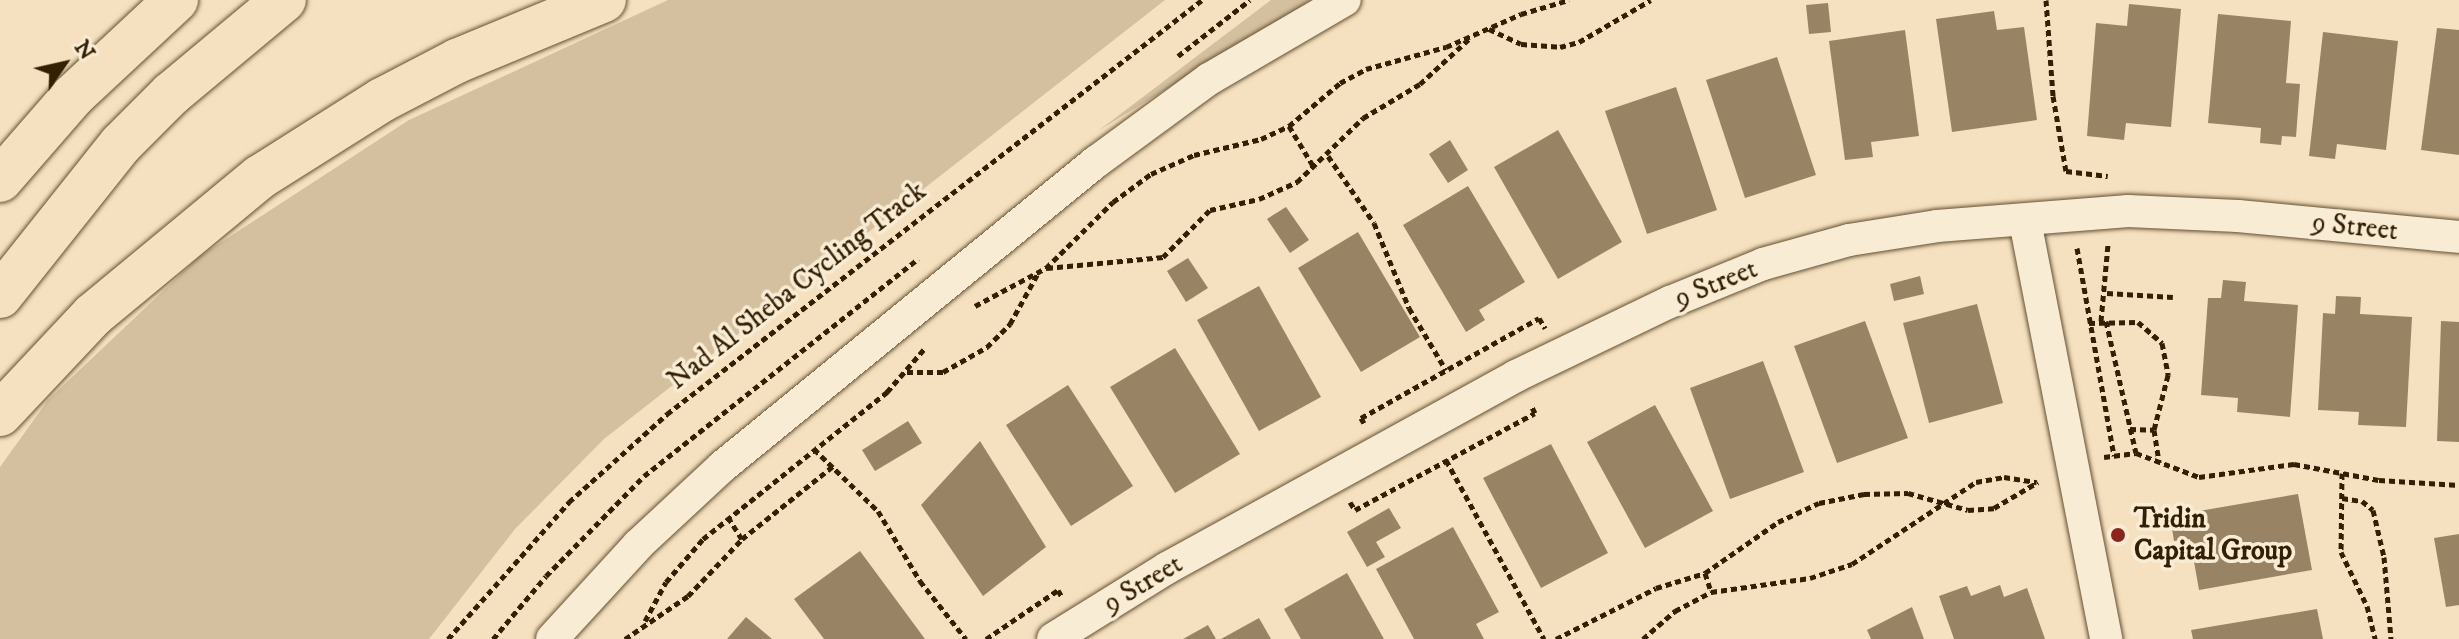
<!DOCTYPE html>
<style>
body{margin:0}
#map{position:relative;width:2459px;height:639px;overflow:hidden;background:#f5e1bf;font-family:"IM FELL DW Pica",serif}
div>[style]{position:absolute}
.green>*{inset:0;background:#d4c09f}
.building>*{inset:0;background:#988465}
.path>*{height:5px;margin-top:-2.5px;transform-origin:0;background:repeating-linear-gradient(90deg,#331f03 0 6px,transparent 0 10px)}
.roads{filter:drop-shadow(0 0 2px #645032) drop-shadow(0 0 2px #645032)}
.minor>*{height:32px;margin:-16px;padding:0 16px;transform-origin:16px;border-radius:16px;background:#f8ecd5}
.primary>*{height:44px;margin:-22px;padding:0 22px;transform-origin:22px;border-radius:22px;background:#f5e1bf}
.motorway>*{height:44px;margin:-22px;padding:0 22px;transform-origin:22px;border-radius:22px;background:#f5e1bf}
.dots>*{width:22px;height:22px;translate:-50% -50%;box-sizing:border-box;border:4px solid #f8ecd5;border-radius:50%}
span{translate:-50% -50%;white-space:nowrap;text-align:center;line-height:1.15;-webkit-text-stroke:7px #f8ecd5;paint-order:stroke}
.street-label{font-size:28px;color:#331f03}
.poi-label{font-size:28px;color:#331f03;font-weight:700}
.left{translate:0 -50%;text-align:left}
.north{position:absolute;left:24px;top:24px;width:80px;height:80px;-webkit-text-stroke:6px #f8ecd5;paint-order:stroke;rotate:56deg;font-size:22px;font-weight:700;line-height:32px;text-align:center;color:#331f03}
.north::after{content:'';display:block;margin:auto;width:28px;height:36px;background:#331f03;clip-path:polygon(50% 0,100% 100%,50% 72%,0 100%)}
</style>
<div id="map">
<div class="green">
<i style="clip-path:polygon(668px 0,1165px 0,604px 439px,515px 529px,429px 639px,0 639px,0 467px,48px 400px,200px 256px,409px 120px)"></i>
<i style="clip-path:polygon(1271px 0,1311px 0,1098px 131px)"></i>
</div>
<div class="building">
<i style="clip-path:polygon(1828px 3px,1831px 32px,1809px 34px,1806px 5px)"></i>
<i style="clip-path:polygon(2129px 4px,2181px 9px,2171px 127px,2126px 123px,2124px 140px,2087px 136px,2096px 23px,2127px 26px)"></i>
<i style="clip-path:polygon(1994px 11px,1997px 30px,2024px 27px,2037px 120px,1952px 132px,1936px 19px)"></i>
<i style="clip-path:polygon(2218px 14px,2291px 21px,2286px 83px,2300px 84px,2296px 137px,2282px 136px,2281px 145px,2260px 143px,2261px 128px,2208px 123px)"></i>
<i style="clip-path:polygon(2437px 28px,2459px 30px,2459px 155px,2421px 150px)"></i>
<i style="clip-path:polygon(1905px 30px,1919px 136px,1871px 142px,1873px 157px,1845px 160px,1829px 41px)"></i>
<i style="clip-path:polygon(2323px 32px,2398px 41px,2386px 150px,2337px 144px,2335px 159px,2309px 156px)"></i>
<i style="clip-path:polygon(1777px 57px,1816px 175px,1745px 198px,1706px 80px)"></i>
<i style="clip-path:polygon(1676px 87px,1717px 210px,1647px 234px,1605px 111px)"></i>
<i style="clip-path:polygon(1558px 130px,1622px 242px,1558px 279px,1494px 167px)"></i>
<i style="clip-path:polygon(1450px 140px,1468px 170px,1448px 183px,1429px 154px)"></i>
<i style="clip-path:polygon(1468px 186px,1525px 282px,1479px 310px,1485px 320px,1466px 332px,1403px 225px)"></i>
<i style="clip-path:polygon(1286px 207px,1309px 240px,1290px 253px,1267px 219px)"></i>
<i style="clip-path:polygon(1358px 232px,1420px 337px,1361px 372px,1298px 268px)"></i>
<i style="clip-path:polygon(1188px 258px,1208px 288px,1186px 302px,1167px 271px)"></i>
<i style="clip-path:polygon(1920px 276px,1924px 294px,1894px 301px,1890px 284px)"></i>
<i style="clip-path:polygon(2223px 280px,2246px 282px,2244px 301px,2298px 305px,2290px 417px,2237px 412px,2238px 398px,2201px 395px,2208px 298px,2221px 298px)"></i>
<i style="clip-path:polygon(1259px 286px,1321px 397px,1259px 431px,1197px 320px)"></i>
<i style="clip-path:polygon(2336px 296px,2361px 297px,2360px 314px,2412px 317px,2406px 427px,2358px 425px,2359px 412px,2318px 410px,2323px 313px,2335px 314px)"></i>
<i style="clip-path:polygon(1977px 304px,2003px 403px,1929px 423px,1903px 323px)"></i>
<i style="clip-path:polygon(1865px 321px,1908px 438px,1837px 463px,1794px 346px)"></i>
<i style="clip-path:polygon(2441px 321px,2459px 322px,2459px 442px,2437px 441px)"></i>
<i style="clip-path:polygon(1175px 348px,1240px 454px,1175px 493px,1110px 387px)"></i>
<i style="clip-path:polygon(1763px 361px,1804px 472px,1730px 499px,1690px 388px)"></i>
<i style="clip-path:polygon(1068px 385px,1133px 486px,1071px 526px,1006px 425px)"></i>
<i style="clip-path:polygon(1655px 405px,1713px 511px,1645px 548px,1587px 442px)"></i>
<i style="clip-path:polygon(908px 421px,922px 443px,875px 471px,862px 450px)"></i>
<i style="clip-path:polygon(980px 441px,1046px 547px,983px 596px,921px 505px)"></i>
<i style="clip-path:polygon(1551px 444px,1608px 553px,1541px 588px,1483px 478px)"></i>
<i style="clip-path:polygon(2298px 494px,2312px 570px,2199px 590px,2190px 539px,2174px 541px,2170px 516px)"></i>
<i style="clip-path:polygon(1389px 508px,1401px 528px,1376px 542px,1385px 557px,1367px 567px,1347px 532px)"></i>
<i style="clip-path:polygon(1453px 527px,1499px 612px,1476px 624px,1484px 639px,1414px 639px,1376px 569px)"></i>
<i style="clip-path:polygon(2459px 534px,2459px 605px,2446px 607px,2434px 538px)"></i>
<i style="clip-path:polygon(860px 551px,925px 639px,824px 639px,794px 599px)"></i>
<i style="clip-path:polygon(1347px 573px,1384px 639px,1301px 639px,1284px 609px)"></i>
<i style="clip-path:polygon(2000px 585px,2004px 597px,2027px 588px,2045px 639px,1954px 639px,1939px 596px,1967px 586px,1971px 596px)"></i>
<i style="clip-path:polygon(1912px 607px,1924px 639px,1871px 639px,1867px 630px)"></i>
<i style="clip-path:polygon(2317px 609px,2323px 639px,2193px 639px,2191px 630px)"></i>
<i style="clip-path:polygon(746px 617px,772px 639px,727px 639px)"></i>
<i style="clip-path:polygon(1259px 618px,1271px 639px,1221px 639px)"></i>
<i style="clip-path:polygon(1208px 625px,1216px 639px,1183px 639px)"></i>
</div>
<div class="path">
<i style="left:2046px;top:0;width:96px;rotate:85.8deg"></i>
<i style="left:2053px;top:96px;width:76px;rotate:80.2deg"></i>
<i style="left:2066px;top:171px;width:42px;rotate:6.8deg"></i>
<i style="left:1489px;top:29px;width:35px;rotate:25deg"></i>
<i style="left:1521px;top:44px;width:39px;rotate:4deg"></i>
<i style="left:1560px;top:47px;width:20px;rotate:-15deg"></i>
<i style="left:1579px;top:42px;width:83px;rotate:-30.3deg"></i>
<i style="left:1178px;top:56px;width:91px;rotate:-37.9deg"></i>
<i style="left:1289px;top:126px;width:50px;rotate:58.8deg"></i>
<i style="left:1328px;top:156px;width:81px;rotate:55.5deg"></i>
<i style="left:1374px;top:223px;width:92px;rotate:67.6deg"></i>
<i style="left:1409px;top:308px;width:72px;rotate:59.2deg"></i>
<i style="left:2077px;top:248px;width:211px;rotate:79.9deg"></i>
<i style="left:1047px;top:268px;width:117px;rotate:-5.4deg"></i>
<i style="left:1163px;top:257px;width:66px;rotate:-45deg"></i>
<i style="left:1210px;top:210px;width:50px;rotate:-12.7deg"></i>
<i style="left:1259px;top:199px;width:42px;rotate:-24.1deg"></i>
<i style="left:1297px;top:182px;width:92px;rotate:-44.1deg"></i>
<i style="left:1363px;top:118px;width:66px;rotate:-30.8deg"></i>
<i style="left:1420px;top:84px;width:67px;rotate:-42.6deg"></i>
<i style="left:2107px;top:293px;width:66px;rotate:3.5deg"></i>
<i style="left:975px;top:306px;width:81px;rotate:-28.2deg"></i>
<i style="left:1046px;top:268px;width:94px;rotate:-44.6deg"></i>
<i style="left:1113px;top:202px;width:47px;rotate:-36.4deg"></i>
<i style="left:1151px;top:174px;width:47px;rotate:-23.8deg"></i>
<i style="left:1194px;top:155px;width:69px;rotate:-13.4deg"></i>
<i style="left:1261px;top:139px;width:31px;rotate:-25deg"></i>
<i style="left:1289px;top:126px;width:67px;rotate:-40.1deg"></i>
<i style="left:1340px;top:83px;width:30px;rotate:-28deg"></i>
<i style="left:1366px;top:69px;width:83px;rotate:-15.4deg"></i>
<i style="left:1446px;top:47px;width:82px;rotate:-23.7deg"></i>
<i style="left:1521px;top:14px;width:50px;rotate:-16.3deg"></i>
<i style="left:2101px;top:321px;width:77px;rotate:-84.8deg"></i>
<i style="left:2106px;top:321px;width:135px;rotate:77.2deg"></i>
<i style="left:2089px;top:323px;width:49px;rotate:-1.2deg"></i>
<i style="left:2138px;top:322px;width:32px;rotate:41deg"></i>
<i style="left:2162px;top:343px;width:33px;rotate:79deg"></i>
<i style="left:2168px;top:375px;width:57px;rotate:104.3deg"></i>
<i style="left:2154px;top:430px;width:33px;rotate:81deg"></i>
<i style="left:907px;top:372px;width:36px"></i>
<i style="left:943px;top:372px;width:51px;rotate:-29.6deg"></i>
<i style="left:987px;top:347px;width:33px;rotate:-45deg"></i>
<i style="left:1010px;top:324px;width:58px;rotate:-61.2deg"></i>
<i style="left:1364px;top:423px;width:6px;rotate:-121deg"></i>
<i style="left:1361px;top:418px;width:204px;rotate:-29.3deg"></i>
<i style="left:1539px;top:318px;width:12px;rotate:59deg"></i>
<i style="left:2130px;top:429px;width:24px;rotate:2deg"></i>
<i style="left:814px;top:449px;width:89px;rotate:44.1deg"></i>
<i style="left:878px;top:511px;width:82px;rotate:59deg"></i>
<i style="left:920px;top:581px;width:74px;rotate:51.6deg"></i>
<i style="left:2104px;top:457px;width:32px;rotate:-7deg"></i>
<i style="left:2136px;top:453px;width:67px;rotate:20.9deg"></i>
<i style="left:2199px;top:477px;width:96px;rotate:-7.8deg"></i>
<i style="left:2294px;top:464px;width:86px;rotate:10.7deg"></i>
<i style="left:2379px;top:480px;width:80px;rotate:3.6deg"></i>
<i style="left:1446px;top:460px;width:204px;rotate:61.3deg"></i>
<i style="left:2342px;top:473px;width:79px;rotate:90.7deg"></i>
<i style="left:2341px;top:552px;width:60px;rotate:64.3deg"></i>
<i style="left:2367px;top:606px;width:34px;rotate:76deg"></i>
<i style="left:2342px;top:498px;width:20px;rotate:9deg"></i>
<i style="left:2362px;top:501px;width:14px;rotate:39deg"></i>
<i style="left:2373px;top:510px;width:48px;rotate:76.8deg"></i>
<i style="left:2384px;top:557px;width:82px;rotate:85.1deg"></i>
<i style="left:1350px;top:502px;width:9px;rotate:58deg"></i>
<i style="left:1355px;top:510px;width:204px;rotate:-28.3deg"></i>
<i style="left:1535px;top:413px;width:9px;rotate:-117deg"></i>
<i style="left:728px;top:517px;width:26px;rotate:58deg"></i>
<i style="left:1705px;top:573px;width:20px;rotate:72deg"></i>
<i style="left:645px;top:621px;width:44px;rotate:-61.7deg"></i>
<i style="left:666px;top:582px;width:57px;rotate:-49.3deg"></i>
<i style="left:703px;top:539px;width:236px;rotate:-38.6deg"></i>
<i style="left:887px;top:392px;width:58px;rotate:-49.2deg"></i>
<i style="left:448px;top:639px;width:183px;rotate:-48.5deg"></i>
<i style="left:569px;top:502px;width:132px;rotate:-41.9deg"></i>
<i style="left:667px;top:414px;width:676px;rotate:-37.73deg"></i>
<i style="left:493px;top:639px;width:82px;rotate:-49.9deg"></i>
<i style="left:546px;top:576px;width:140px;rotate:-45.6deg"></i>
<i style="left:644px;top:476px;width:350px;rotate:-38.4deg"></i>
<i style="left:625px;top:639px;width:76px;rotate:-34.3deg"></i>
<i style="left:688px;top:596px;width:79px;rotate:-46.5deg"></i>
<i style="left:742px;top:539px;width:117px;rotate:-38.7deg"></i>
<i style="left:986px;top:639px;width:87px;rotate:-34.2deg"></i>
<i style="left:1058px;top:590px;width:8px;rotate:60deg"></i>
<i style="left:1556px;top:639px;width:112px;rotate:-27deg"></i>
<i style="left:1656px;top:588px;width:51px;rotate:-17deg"></i>
<i style="left:1705px;top:573px;width:89px;rotate:-34.9deg"></i>
<i style="left:1778px;top:522px;width:45px;rotate:-24.9deg"></i>
<i style="left:1819px;top:503px;width:46px;rotate:-11.3deg"></i>
<i style="left:1864px;top:494px;width:44px;rotate:-1.3deg"></i>
<i style="left:1908px;top:493px;width:62px;rotate:15.8deg"></i>
<i style="left:1968px;top:510px;width:26px;rotate:-4deg"></i>
<i style="left:1994px;top:508px;width:51px;rotate:-30.6deg"></i>
<i style="left:1643px;top:639px;width:43px;rotate:-41.2deg"></i>
<i style="left:1675px;top:611px;width:41px;rotate:-27.8deg"></i>
<i style="left:1711px;top:592px;width:100px;rotate:-8deg"></i>
<i style="left:1810px;top:578px;width:44px;rotate:-18.4deg"></i>
<i style="left:1852px;top:564px;width:149px;rotate:-33.5deg"></i>
<i style="left:1976px;top:482px;width:28px;rotate:-10deg"></i>
<i style="left:2004px;top:477px;width:33px;rotate:9deg"></i>
</div>
<div class="roads">
<div class="minor">
<i style="left:2025px;top:221px;width:426px;rotate:79deg"></i>
<i style="left:552px;top:639px;width:127px;rotate:-47.5deg"></i>
<i style="left:638px;top:545px;width:116px;rotate:-42.9deg"></i>
<i style="left:723px;top:466px;width:481px;rotate:-39.2deg"></i>
<i style="left:1096px;top:162px;width:140px;rotate:-36.3deg"></i>
<i style="left:1209px;top:79px;width:157px;rotate:-30.2deg"></i>
<i style="left:1053px;top:639px;width:134px;rotate:-31.9deg"></i>
<i style="left:1167px;top:568px;width:398px;rotate:-28.8deg"></i>
<i style="left:1516px;top:376px;width:171px;rotate:-25.7deg"></i>
<i style="left:1670px;top:302px;width:100px;rotate:-22.2deg"></i>
<i style="left:1763px;top:264px;width:89px;rotate:-15.6deg"></i>
<i style="left:1849px;top:240px;width:89px;rotate:-9deg"></i>
<i style="left:1937px;top:226px;width:192px;rotate:-4.5deg"></i>
<i style="left:2128px;top:211px;width:110px;rotate:2.6deg"></i>
<i style="left:2238px;top:216px;width:222px;rotate:5.4deg"></i>
</div>
<div class="primary">
<i style="left:0;top:180px;width:111px;rotate:-49deg"></i>
<i style="left:73px;top:96px;width:141px;rotate:-43deg"></i>
</div>
<div class="motorway">
<i style="left:0;top:296px;width:194px;rotate:-51.5deg"></i>
<i style="left:121px;top:144px;width:71px;rotate:-45deg"></i>
<i style="left:171px;top:94px;width:147px;rotate:-39.8deg"></i>
<i style="left:0;top:414px;width:136px;rotate:-46.8deg"></i>
<i style="left:93px;top:315px;width:217px;rotate:-39.6deg"></i>
<i style="left:260px;top:177px;width:144px;rotate:-32.3deg"></i>
<i style="left:382px;top:100px;width:85px;rotate:-27.5deg"></i>
<i style="left:457px;top:61px;width:159px;rotate:-22.5deg"></i>
</div>
</div>
<div class="dots">
<i style="left:2118px;top:535px;background:#8f2418"></i>
</div>
<div class="street-label">
<span style="left:2355px;top:227px;rotate:6deg">9 Street</span>
<span style="left:1716px;top:284px;rotate:-22deg">9 Street</span>
<span style="left:797px;top:286px;rotate:-38deg">Nad Al Sheba Cycling Track</span>
<span style="left:1143px;top:584px;rotate:-31deg">9 Street</span>
</div>
<div class="poi-label">
<span class="left" style="left:2134px;top:535px">Tridin<br>Capital Group</span>
</div>
<div class="north">N</div>
</div>
